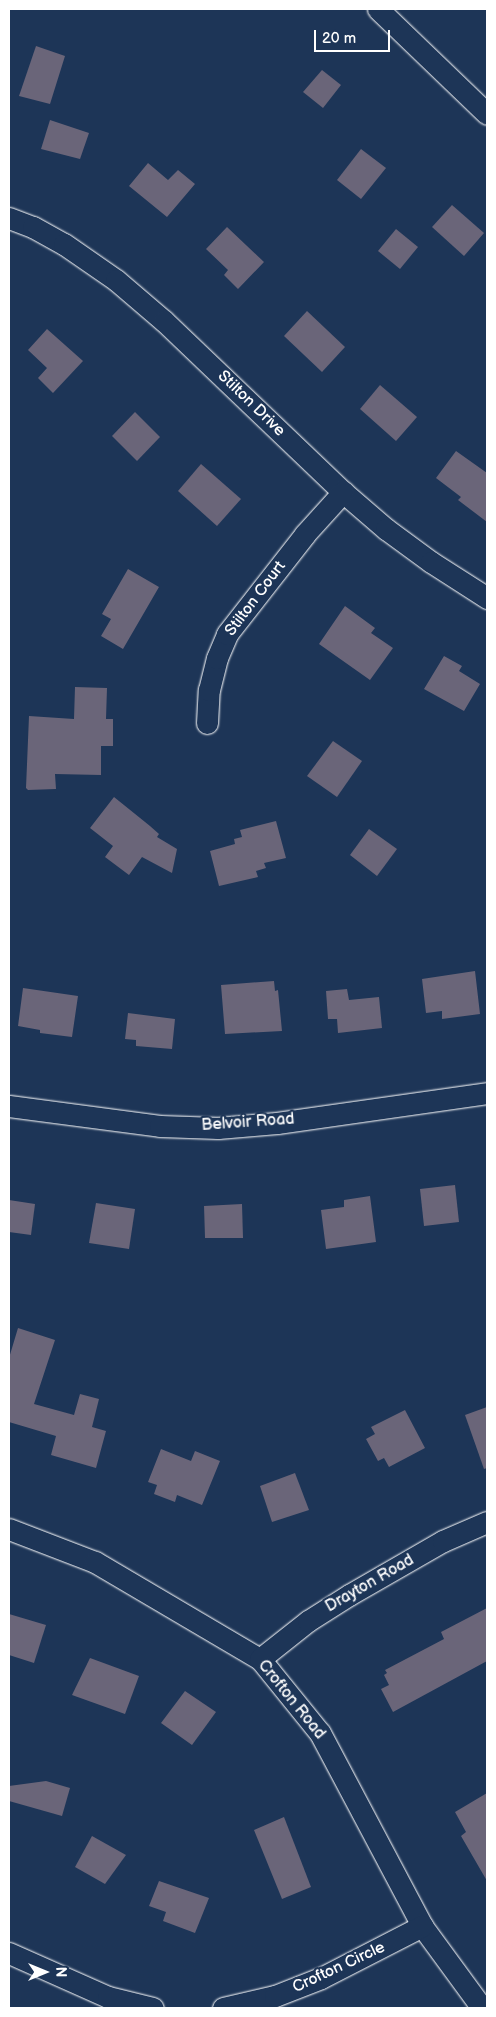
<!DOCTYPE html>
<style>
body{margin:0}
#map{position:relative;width:496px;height:2017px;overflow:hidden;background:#1d3557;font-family:"Balsamiq Sans",sans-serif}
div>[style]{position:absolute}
.building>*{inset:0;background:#6a6579}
.roads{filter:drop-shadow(0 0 1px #fff) drop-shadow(0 0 1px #fff)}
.street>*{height:21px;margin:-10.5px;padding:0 10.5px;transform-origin:10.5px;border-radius:10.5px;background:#1d3557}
span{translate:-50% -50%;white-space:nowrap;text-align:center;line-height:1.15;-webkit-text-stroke:4.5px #1d3557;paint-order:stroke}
.street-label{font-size:16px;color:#fff}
.frame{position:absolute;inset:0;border:10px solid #fff;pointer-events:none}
.north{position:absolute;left:20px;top:1947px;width:50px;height:50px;-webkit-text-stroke:4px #1d3557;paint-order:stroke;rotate:90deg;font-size:14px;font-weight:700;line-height:20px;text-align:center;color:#fff}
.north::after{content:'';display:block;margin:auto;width:18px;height:22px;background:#fff;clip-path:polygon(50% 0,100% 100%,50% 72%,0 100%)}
.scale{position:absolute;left:314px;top:30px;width:76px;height:22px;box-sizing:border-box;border:2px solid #fff;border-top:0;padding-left:6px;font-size:15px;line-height:18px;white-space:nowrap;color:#fff;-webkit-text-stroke:4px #1d3557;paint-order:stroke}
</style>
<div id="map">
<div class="building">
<i style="clip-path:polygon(36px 46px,65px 56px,50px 104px,19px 96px)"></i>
<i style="clip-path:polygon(322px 70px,341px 85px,323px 108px,303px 92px)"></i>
<i style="clip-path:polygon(50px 120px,89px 133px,80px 159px,41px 149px)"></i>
<i style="clip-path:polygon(361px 149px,386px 168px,361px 199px,337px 180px)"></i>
<i style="clip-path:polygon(148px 163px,168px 180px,178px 170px,195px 184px,167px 217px,129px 186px)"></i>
<i style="clip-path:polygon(452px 205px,484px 233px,464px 256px,432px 227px)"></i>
<i style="clip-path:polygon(227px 227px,264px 262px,238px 289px,224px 275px,228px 270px,206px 249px)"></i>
<i style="clip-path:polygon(396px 229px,418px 247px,400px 269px,378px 251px)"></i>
<i style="clip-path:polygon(307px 311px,345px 347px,322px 372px,284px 336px)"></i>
<i style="clip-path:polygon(47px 329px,83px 361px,53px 393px,38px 378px,47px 368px,28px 350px)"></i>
<i style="clip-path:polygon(380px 385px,417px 417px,396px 441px,360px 409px)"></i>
<i style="clip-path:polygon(135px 412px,160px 437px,137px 461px,112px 436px)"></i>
<i style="clip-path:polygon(456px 451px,487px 473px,487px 522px,458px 500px,461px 497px,436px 478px)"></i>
<i style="clip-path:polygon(201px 464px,241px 499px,217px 526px,178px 491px)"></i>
<i style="clip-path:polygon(128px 569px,159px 587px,123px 649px,101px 636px,111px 619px,102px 614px)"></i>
<i style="clip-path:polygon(345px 606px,375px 628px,371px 633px,393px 648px,370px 680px,319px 644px)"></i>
<i style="clip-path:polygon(444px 656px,462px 666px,459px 671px,480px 684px,464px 711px,424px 689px)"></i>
<i style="clip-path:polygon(75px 687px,107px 688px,106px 719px,113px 719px,113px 746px,101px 746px,101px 775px,55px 774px,56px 789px,28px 790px,26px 788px,29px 716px,74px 719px)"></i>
<i style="clip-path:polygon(333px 741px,362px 761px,337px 797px,307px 776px)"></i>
<i style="clip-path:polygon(114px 797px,150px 826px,159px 834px,157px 837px,177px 849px,172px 873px,142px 857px,129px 875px,105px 857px,113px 846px,90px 828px)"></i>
<i style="clip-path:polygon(276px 821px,286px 858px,264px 863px,266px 868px,256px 871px,258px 877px,219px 886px,210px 851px,235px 844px,234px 839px,242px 837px,240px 830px)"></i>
<i style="clip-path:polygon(369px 829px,397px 849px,377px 876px,350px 855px)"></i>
<i style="clip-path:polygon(475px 971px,480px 1014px,442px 1019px,442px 1011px,426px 1013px,422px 979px)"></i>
<i style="clip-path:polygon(274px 981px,275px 991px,278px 990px,282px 1031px,225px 1034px,221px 985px)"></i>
<i style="clip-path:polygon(23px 988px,78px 996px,72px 1037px,40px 1033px,40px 1030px,18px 1026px)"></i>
<i style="clip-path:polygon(347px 989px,349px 1000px,379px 997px,382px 1028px,338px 1033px,337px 1019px,328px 1019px,326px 991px)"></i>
<i style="clip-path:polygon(128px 1013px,175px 1019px,172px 1049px,136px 1046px,136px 1040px,125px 1039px)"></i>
<i style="clip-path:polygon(455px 1185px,459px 1222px,424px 1226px,420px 1189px)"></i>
<i style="clip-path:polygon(370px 1196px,376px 1242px,326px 1249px,321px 1210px,344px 1207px,344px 1200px)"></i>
<i style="clip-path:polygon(9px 1200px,35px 1204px,31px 1235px,9px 1232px)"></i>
<i style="clip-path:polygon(96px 1203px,135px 1209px,129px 1249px,89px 1243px)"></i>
<i style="clip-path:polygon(242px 1204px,243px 1238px,205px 1238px,204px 1206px)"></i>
<i style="clip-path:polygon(18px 1328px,55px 1340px,34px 1404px,74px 1415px,80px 1394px,99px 1399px,92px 1427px,106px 1431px,96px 1468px,51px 1455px,56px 1436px,9px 1422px,9px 1358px)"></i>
<i style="clip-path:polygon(487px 1407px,487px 1468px,484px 1469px,465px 1415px)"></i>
<i style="clip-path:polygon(405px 1410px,425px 1448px,389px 1467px,384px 1458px,378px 1461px,366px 1439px,375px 1434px,371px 1427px)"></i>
<i style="clip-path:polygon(161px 1449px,191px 1461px,195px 1451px,220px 1461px,202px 1505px,177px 1495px,175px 1502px,154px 1494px,157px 1485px,148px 1482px)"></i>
<i style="clip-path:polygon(295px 1473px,309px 1510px,272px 1522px,260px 1486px)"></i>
<i style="clip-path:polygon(487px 1608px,487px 1661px,393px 1712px,381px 1689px,389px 1685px,384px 1675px,387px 1673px,385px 1670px,444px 1639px,441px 1632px)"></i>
<i style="clip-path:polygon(9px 1614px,46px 1625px,34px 1663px,9px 1655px)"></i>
<i style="clip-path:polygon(90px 1658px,139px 1676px,125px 1714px,72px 1695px)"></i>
<i style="clip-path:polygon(185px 1691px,216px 1712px,192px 1745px,161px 1723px)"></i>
<i style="clip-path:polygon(46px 1781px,70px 1788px,62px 1816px,9px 1801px,9px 1786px)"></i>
<i style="clip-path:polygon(487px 1793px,487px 1881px,461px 1836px,466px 1832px,455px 1812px)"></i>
<i style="clip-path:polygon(284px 1817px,311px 1887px,282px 1899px,254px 1830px)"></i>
<i style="clip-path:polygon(92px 1836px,126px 1855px,105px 1884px,75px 1867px)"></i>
<i style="clip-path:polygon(159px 1881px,209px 1898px,195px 1933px,163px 1921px,166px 1912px,149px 1906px)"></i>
</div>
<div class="roads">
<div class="street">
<i style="left:378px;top:9px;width:151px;rotate:43.9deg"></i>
<i style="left:9px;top:218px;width:26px;rotate:21deg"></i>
<i style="left:33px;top:227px;width:35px;rotate:29deg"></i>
<i style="left:64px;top:244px;width:63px;rotate:34.7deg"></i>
<i style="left:116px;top:280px;width:63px;rotate:40.5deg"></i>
<i style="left:164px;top:321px;width:248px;rotate:43.7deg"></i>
<i style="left:343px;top:492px;width:57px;rotate:40.7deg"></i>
<i style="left:386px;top:529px;width:56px;rotate:36.3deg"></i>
<i style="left:431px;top:562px;width:67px;rotate:32.7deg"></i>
<i style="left:207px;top:723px;width:33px;rotate:-87deg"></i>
<i style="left:209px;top:690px;width:33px;rotate:-76deg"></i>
<i style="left:217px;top:658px;width:26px;rotate:-67deg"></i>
<i style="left:227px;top:634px;width:127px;rotate:-52deg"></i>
<i style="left:305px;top:534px;width:57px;rotate:-47.9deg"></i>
<i style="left:9px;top:1106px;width:152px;rotate:7.5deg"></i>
<i style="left:160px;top:1126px;width:58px;rotate:2deg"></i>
<i style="left:218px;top:1128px;width:59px;rotate:-4.8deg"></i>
<i style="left:277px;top:1123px;width:212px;rotate:-8.1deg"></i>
<i style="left:9px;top:1529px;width:92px;rotate:21deg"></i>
<i style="left:95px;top:1562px;width:191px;rotate:30.5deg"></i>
<i style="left:260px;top:1659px;width:95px;rotate:51deg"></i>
<i style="left:320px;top:1733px;width:218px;rotate:62.1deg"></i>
<i style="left:422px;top:1926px;width:102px;rotate:53.8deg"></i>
<i style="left:260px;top:1659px;width:61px;rotate:-38.4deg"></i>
<i style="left:308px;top:1621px;width:49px;rotate:-32.4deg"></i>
<i style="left:349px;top:1595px;width:108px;rotate:-29.9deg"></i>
<i style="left:443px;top:1541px;width:48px;rotate:-23.4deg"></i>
<i style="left:9px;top:1953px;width:108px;rotate:24deg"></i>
<i style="left:108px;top:1997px;width:46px;rotate:13.7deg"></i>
<i style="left:223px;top:2008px;width:53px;rotate:-13deg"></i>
<i style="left:275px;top:1996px;width:49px;rotate:-21.4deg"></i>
<i style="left:321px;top:1978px;width:114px;rotate:-27.2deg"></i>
</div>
</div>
<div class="street-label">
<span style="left:251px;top:404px;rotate:44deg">Stilton Drive</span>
<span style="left:256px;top:599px;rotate:-53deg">Stilton Court</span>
<span style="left:248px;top:1123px;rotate:-4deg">Belvoir Road</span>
<span style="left:370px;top:1584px;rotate:-30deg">Drayton Road</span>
<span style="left:291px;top:1700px;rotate:51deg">Crofton Road</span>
<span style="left:339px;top:1968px;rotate:-25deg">Crofton Circle</span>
</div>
<div class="frame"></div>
<div class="north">N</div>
<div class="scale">20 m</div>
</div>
